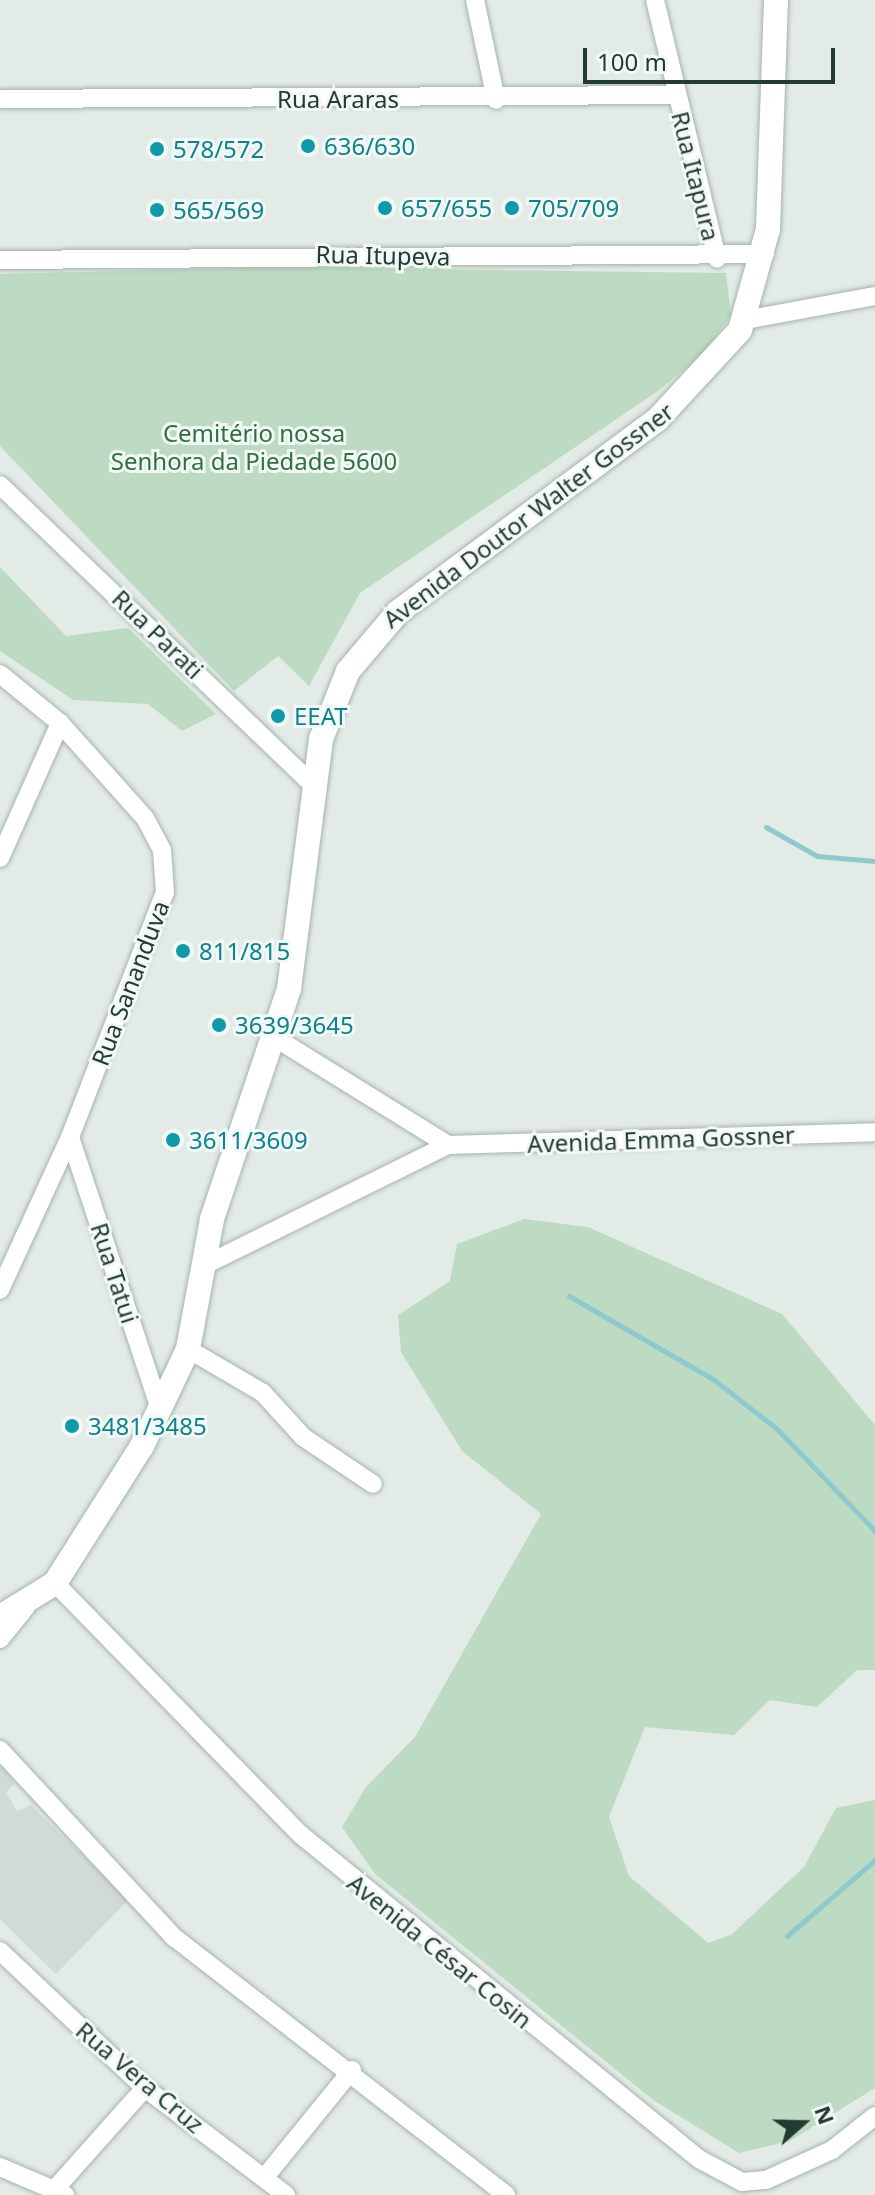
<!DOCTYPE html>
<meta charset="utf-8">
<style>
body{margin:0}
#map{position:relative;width:875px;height:2195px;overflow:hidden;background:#e2ebe6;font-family:"Noto Sans",sans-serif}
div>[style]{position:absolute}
.built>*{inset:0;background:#d0dbd5}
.green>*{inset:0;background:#bcdbc2}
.stream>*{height:5px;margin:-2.5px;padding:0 2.5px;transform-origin:2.5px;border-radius:2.5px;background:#8dc9cd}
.roads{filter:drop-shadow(0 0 2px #a5b3ad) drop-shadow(0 0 2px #a5b3ad)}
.street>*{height:18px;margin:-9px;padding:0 9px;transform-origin:9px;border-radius:9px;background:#fff}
.secondary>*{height:24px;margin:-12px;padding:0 12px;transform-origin:12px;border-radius:12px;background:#fff}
.dots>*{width:22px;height:22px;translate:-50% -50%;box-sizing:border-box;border:4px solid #f2f8f5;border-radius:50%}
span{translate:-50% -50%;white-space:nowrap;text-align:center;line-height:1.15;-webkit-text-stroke:6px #f2f8f5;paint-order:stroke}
.street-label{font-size:24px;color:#233b33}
.culture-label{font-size:24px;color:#0d838f}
.left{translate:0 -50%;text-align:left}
.park-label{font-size:24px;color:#307043}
.north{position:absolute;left:763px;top:2083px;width:80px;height:80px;-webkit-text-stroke:6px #f2f8f5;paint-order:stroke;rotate:70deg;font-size:22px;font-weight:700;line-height:32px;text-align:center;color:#233b33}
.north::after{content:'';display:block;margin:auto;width:28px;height:36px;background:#233b33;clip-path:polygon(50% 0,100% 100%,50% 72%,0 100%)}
.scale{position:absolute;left:583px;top:48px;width:252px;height:36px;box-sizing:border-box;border:4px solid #233b33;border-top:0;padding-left:10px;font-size:24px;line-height:28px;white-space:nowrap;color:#233b33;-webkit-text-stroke:6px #f2f8f5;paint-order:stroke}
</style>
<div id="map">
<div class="built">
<i style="clip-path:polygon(0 1766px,15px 1783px,6px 1792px,17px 1811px,31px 1805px,128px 1900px,56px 1974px,0 1919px)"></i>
</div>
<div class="green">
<i style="clip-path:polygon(271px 267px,726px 273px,731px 315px,702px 355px,658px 391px,360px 593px,309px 686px,278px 656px,234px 691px,0 446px,0 274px)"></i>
<i style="clip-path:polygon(0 567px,66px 636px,128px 628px,216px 714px,182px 731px,148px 704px,73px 700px,0 651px)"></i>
<i style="clip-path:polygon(524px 1219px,588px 1227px,782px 1314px,875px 1425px,875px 1670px,857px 1670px,817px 1707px,770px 1700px,734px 1735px,645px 1727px,609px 1817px,629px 1876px,708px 1943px,731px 1935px,804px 1867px,836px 1808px,875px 1800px,875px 2088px,790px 2141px,739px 2153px,653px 2100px,375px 1874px,342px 1827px,366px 1787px,415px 1737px,541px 1514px,462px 1451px,401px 1352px,398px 1315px,450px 1281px,457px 1244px)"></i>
</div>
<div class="stream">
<i style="left:766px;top:827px;width:59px;rotate:29.6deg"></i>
<i style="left:817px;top:856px;width:58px;rotate:4.9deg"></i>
<i style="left:569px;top:1296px;width:166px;rotate:30deg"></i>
<i style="left:713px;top:1379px;width:80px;rotate:37.9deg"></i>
<i style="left:776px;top:1428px;width:143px;rotate:46.1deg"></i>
<i style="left:787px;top:1936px;width:116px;rotate:-40.8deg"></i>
</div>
<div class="roads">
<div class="street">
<i style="left:475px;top:0;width:102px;rotate:78.1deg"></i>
<i style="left:655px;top:0;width:266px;rotate:76.5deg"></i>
<i style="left:0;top:99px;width:676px;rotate:-0.34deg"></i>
<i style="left:0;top:260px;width:765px;rotate:-0.45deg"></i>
<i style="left:745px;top:320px;width:132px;rotate:-10.5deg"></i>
<i style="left:0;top:485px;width:435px;rotate:43.8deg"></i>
<i style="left:0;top:674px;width:77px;rotate:39.2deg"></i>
<i style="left:60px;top:723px;width:127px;rotate:48.2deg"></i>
<i style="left:145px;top:818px;width:36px;rotate:62deg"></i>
<i style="left:162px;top:850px;width:42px;rotate:85.9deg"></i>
<i style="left:165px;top:892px;width:263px;rotate:111.2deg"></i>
<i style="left:70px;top:1137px;width:168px;rotate:114.6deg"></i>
<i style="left:0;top:858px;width:148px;rotate:-66deg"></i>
<i style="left:274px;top:1037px;width:205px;rotate:31.8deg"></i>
<i style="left:70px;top:1137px;width:287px;rotate:71.7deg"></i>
<i style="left:205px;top:1265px;width:271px;rotate:-26.3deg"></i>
<i style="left:448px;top:1145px;width:427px;rotate:-1.7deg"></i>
<i style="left:188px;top:1349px;width:87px;rotate:30.4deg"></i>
<i style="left:263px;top:1393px;width:59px;rotate:47.7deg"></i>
<i style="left:303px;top:1437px;width:84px;rotate:33.9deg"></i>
<i style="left:55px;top:1583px;width:352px;rotate:45.7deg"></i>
<i style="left:301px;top:1835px;width:513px;rotate:39.15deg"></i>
<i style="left:699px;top:2159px;width:49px;rotate:28.1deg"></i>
<i style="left:742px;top:2182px;width:24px;rotate:-5deg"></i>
<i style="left:766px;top:2180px;width:72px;rotate:-24.4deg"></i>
<i style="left:832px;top:2150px;width:55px;rotate:-38.3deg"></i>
<i style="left:0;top:1639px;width:41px;rotate:-50.9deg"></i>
<i style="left:0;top:1750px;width:257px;rotate:47.1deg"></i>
<i style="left:175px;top:1938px;width:419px;rotate:37.8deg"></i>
<i style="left:0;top:1951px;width:199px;rotate:43.4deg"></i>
<i style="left:145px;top:2088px;width:177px;rotate:37.2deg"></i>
<i style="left:0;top:2167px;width:59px;rotate:23.1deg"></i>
<i style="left:54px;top:2190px;width:6px;rotate:121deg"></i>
<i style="left:265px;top:2177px;width:138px;rotate:-50.9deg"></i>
<i style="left:65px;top:2195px;width:12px;rotate:-156deg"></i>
<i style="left:54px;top:2190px;width:137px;rotate:-48.3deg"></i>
</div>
<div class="secondary">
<i style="left:0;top:1617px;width:65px;rotate:-31.7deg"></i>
<i style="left:55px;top:1583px;width:162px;rotate:-57.6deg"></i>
<i style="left:142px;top:1446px;width:107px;rotate:-64.6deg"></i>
<i style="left:188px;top:1349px;width:132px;rotate:-79.5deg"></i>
<i style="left:212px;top:1219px;width:243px;rotate:-71.5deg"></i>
<i style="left:289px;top:989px;width:252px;rotate:-82.7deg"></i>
<i style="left:321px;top:739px;width:73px;rotate:-68.3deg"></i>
<i style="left:348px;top:671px;width:77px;rotate:-49.7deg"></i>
<i style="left:398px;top:612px;width:322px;rotate:-36.6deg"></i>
<i style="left:657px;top:420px;width:122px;rotate:-47.3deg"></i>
<i style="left:740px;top:330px;width:105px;rotate:-74.5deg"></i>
<i style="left:768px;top:229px;width:229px;rotate:-88deg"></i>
</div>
</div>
<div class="dots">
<i style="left:308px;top:146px;background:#0f9aa8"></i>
<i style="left:157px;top:149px;background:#0f9aa8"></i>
<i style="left:385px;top:208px;background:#0f9aa8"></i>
<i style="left:512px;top:208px;background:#0f9aa8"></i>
<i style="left:157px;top:210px;background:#0f9aa8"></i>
<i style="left:278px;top:716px;background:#0f9aa8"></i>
<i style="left:183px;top:951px;background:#0f9aa8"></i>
<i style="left:219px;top:1025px;background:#0f9aa8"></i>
<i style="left:173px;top:1140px;background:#0f9aa8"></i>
<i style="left:72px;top:1426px;background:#0f9aa8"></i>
</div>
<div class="street-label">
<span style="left:338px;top:99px">Rua Araras</span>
<span style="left:696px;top:176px;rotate:76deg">Rua Itapura</span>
<span style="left:383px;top:255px;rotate:1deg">Rua Itupeva</span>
<span style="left:528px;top:515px;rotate:-37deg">Avenida Doutor Walter Gossner</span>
<span style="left:158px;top:634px;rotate:44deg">Rua Parati</span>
<span style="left:130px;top:983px;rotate:-69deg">Rua Sananduva</span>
<span style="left:661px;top:1139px;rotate:-2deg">Avenida Emma Gossner</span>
<span style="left:115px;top:1273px;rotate:72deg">Rua Tatui</span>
<span style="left:440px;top:1951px;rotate:39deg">Avenida César Cosin</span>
<span style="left:140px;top:2077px;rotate:40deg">Rua Vera Cruz</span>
</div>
<div class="culture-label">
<span class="left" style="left:324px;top:146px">636/630</span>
<span class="left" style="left:173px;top:149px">578/572</span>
<span class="left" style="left:401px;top:208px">657/655</span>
<span class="left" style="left:528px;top:208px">705/709</span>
<span class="left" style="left:173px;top:210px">565/569</span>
<span class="left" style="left:294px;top:716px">EEAT</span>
<span class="left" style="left:199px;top:951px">811/815</span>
<span class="left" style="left:235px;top:1025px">3639/3645</span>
<span class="left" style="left:189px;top:1140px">3611/3609</span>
<span class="left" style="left:88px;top:1426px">3481/3485</span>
</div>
<div class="park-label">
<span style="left:254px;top:447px">Cemitério nossa<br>Senhora da Piedade 5600</span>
</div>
<div class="north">N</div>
<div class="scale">100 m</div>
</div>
